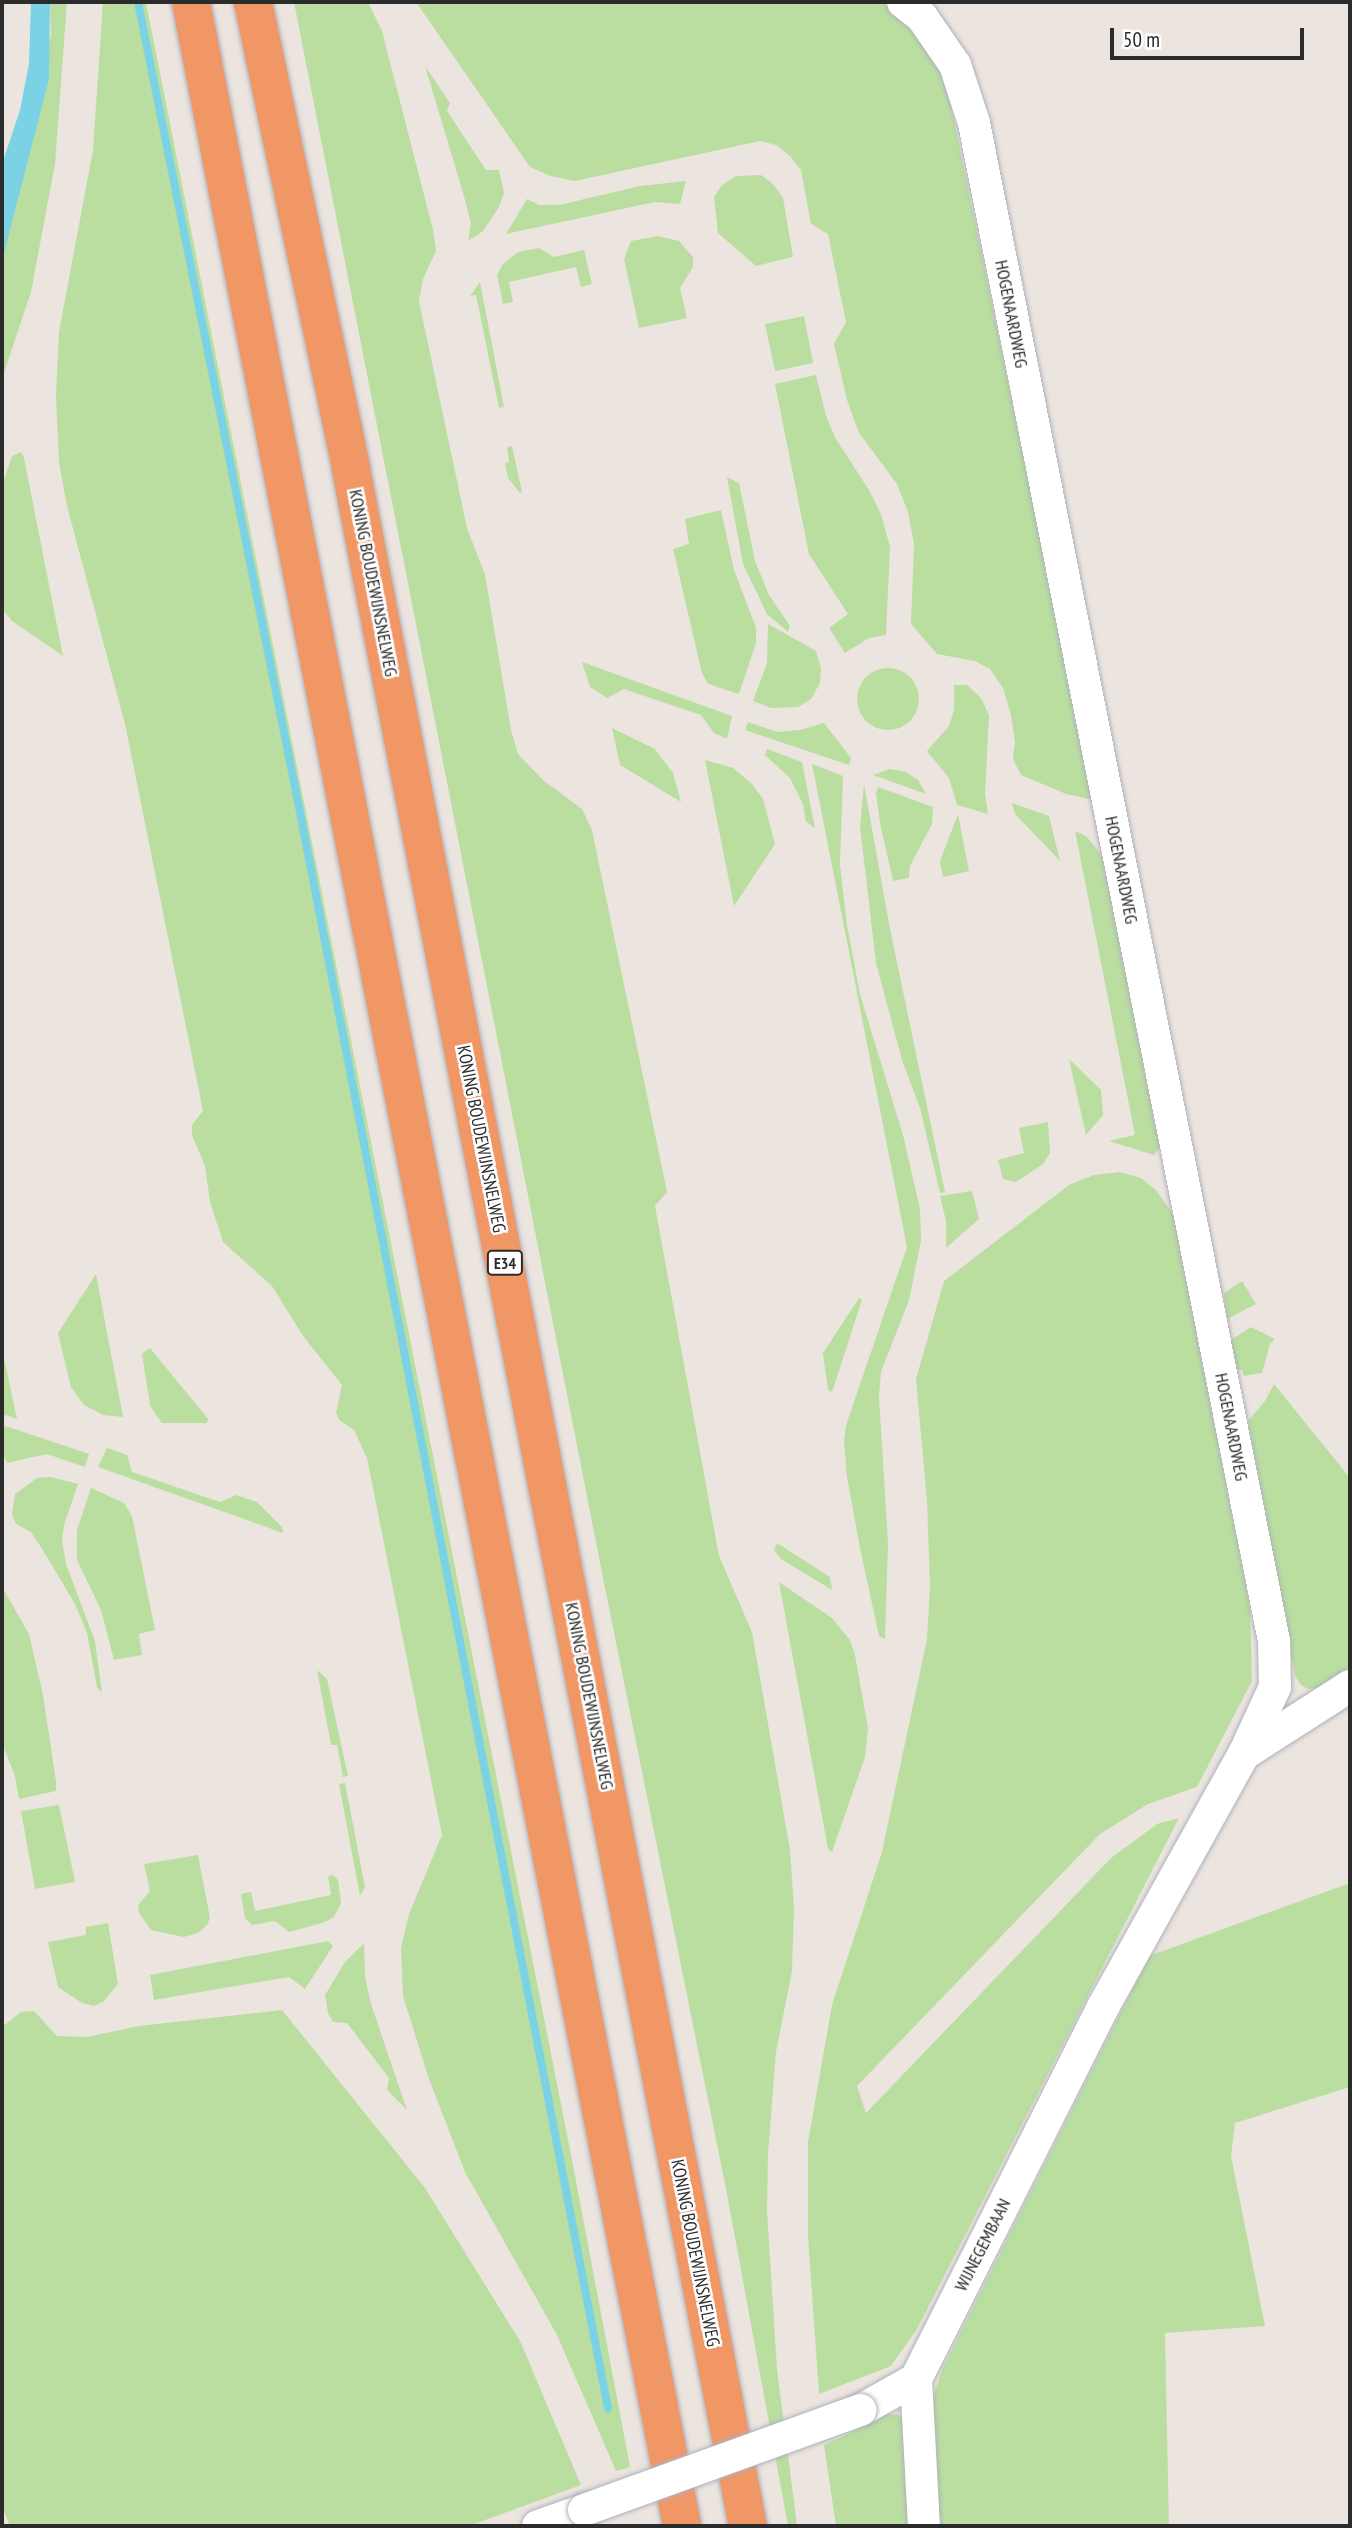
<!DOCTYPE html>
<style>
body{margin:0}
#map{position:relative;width:1352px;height:2528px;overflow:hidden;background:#ece5df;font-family:"PT Sans Narrow",sans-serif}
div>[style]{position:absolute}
.green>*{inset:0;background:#badea0}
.round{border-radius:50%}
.water>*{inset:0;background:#7bd2e5}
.stream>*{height:8px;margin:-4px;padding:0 4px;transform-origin:4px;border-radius:4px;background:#7bd2e5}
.roads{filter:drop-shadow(0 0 2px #afb2bb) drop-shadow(0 0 2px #afb2bb)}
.minor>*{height:32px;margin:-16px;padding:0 16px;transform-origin:16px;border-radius:16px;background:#fff}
.highway>*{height:38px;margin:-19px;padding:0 19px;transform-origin:19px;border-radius:19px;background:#f19665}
.bridges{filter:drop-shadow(0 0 2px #afb2bb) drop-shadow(0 0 2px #afb2bb)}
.minor-bridge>*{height:32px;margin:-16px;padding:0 16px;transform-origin:16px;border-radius:16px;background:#fff}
span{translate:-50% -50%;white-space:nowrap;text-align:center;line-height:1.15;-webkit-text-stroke:5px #fff;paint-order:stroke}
.shield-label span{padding:2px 5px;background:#fff;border:2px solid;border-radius:5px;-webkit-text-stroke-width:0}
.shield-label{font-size:16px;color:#2b2b2b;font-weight:700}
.street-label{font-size:18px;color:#2b2b2b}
.frame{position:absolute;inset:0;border:4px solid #2b2b2b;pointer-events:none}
.scale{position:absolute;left:1110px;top:28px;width:194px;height:32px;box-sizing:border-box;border:4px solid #2b2b2b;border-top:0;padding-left:9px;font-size:21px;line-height:24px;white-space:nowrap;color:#2b2b2b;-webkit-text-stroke:5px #fff;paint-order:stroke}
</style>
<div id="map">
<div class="green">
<i style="clip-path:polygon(50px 2px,67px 2px,55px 164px,31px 292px,2px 379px,2px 258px,51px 35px)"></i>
<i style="clip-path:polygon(103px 2px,146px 2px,573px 2165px,630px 2467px,616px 2471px,557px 2335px,465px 2172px,429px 2079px,403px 1996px,401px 1948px,409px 1914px,442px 1835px,367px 1458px,354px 1430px,339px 1420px,336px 1413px,342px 1385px,303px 1336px,272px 1286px,223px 1242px,210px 1202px,205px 1166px,192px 1135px,192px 1125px,203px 1111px,125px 724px,67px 506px,59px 463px,56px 396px,59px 332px,93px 150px)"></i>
<i style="clip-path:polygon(294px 2px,368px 2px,382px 31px,433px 230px,436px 251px,423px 279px,419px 301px,467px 528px,485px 575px,511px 730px,518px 754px,543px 780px,582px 809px,592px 830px,667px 1192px,655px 1206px,719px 1556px,752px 1632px,790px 1850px,794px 1909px,792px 1971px,776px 2052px,768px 2154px,767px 2211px,777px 2369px,797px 2526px,788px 2526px,727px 2194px,602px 1573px)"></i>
<i style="clip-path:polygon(416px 2px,883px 2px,920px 39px,945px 77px,1094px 800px,1066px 794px,1021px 775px,1013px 759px,1015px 742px,1011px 715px,1003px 688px,990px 669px,975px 661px,937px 654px,911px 624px,914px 544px,908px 512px,897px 484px,859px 433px,847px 400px,834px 344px,846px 322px,828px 234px,811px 224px,801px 170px,790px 156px,776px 145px,760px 141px,575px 181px,550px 176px,530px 167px)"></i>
<i style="clip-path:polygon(425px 66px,450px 103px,447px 111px,486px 170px,499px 170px,504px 193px,499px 207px,483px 231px,468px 241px,471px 224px,464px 196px)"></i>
<i style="clip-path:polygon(761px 175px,773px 184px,783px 198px,793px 257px,756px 266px,718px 233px,714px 197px,722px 185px,736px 176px)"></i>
<i style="clip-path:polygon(686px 181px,680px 204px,655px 202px,506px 234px,527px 199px,539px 205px,559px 205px,640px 186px)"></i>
<i style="clip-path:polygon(658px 236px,679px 241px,693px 257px,693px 267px,680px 288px,687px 318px,639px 328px,624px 259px,631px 241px)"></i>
<i style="clip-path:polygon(539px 248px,554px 257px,584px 250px,592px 284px,581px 287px,576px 267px,509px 282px,513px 302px,503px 304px,497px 275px,503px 264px,518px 252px)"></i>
<i style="clip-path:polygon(480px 282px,504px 407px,499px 408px,476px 295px,470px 296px)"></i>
<i style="clip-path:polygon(804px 316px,813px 363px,775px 371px,765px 324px)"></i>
<i style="clip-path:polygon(816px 375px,826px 416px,836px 439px,869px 490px,881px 514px,890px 547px,886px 635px,869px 638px,845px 653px,829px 628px,848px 614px,809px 554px,775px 384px)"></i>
<i style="clip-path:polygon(512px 446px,522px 492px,520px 493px,508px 478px,505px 463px,509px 462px,507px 447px)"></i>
<i style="clip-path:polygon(21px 452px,24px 458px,63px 656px,12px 621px,2px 609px,2px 486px,12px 456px)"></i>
<i style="clip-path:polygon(727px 477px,739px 483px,755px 561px,769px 595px,790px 626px,788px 632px,767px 614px,743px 564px)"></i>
<i style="clip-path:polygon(721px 510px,734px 570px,756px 628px,756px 643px,739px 694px,708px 684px,702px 673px,673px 549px,689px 544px,685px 519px)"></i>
<i style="clip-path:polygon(768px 624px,816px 651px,821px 668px,820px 683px,811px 699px,798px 707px,771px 708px,753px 701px,767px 663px)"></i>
<i style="clip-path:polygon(582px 662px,732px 716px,727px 739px,714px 733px,701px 715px,624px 689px,607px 698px,590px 687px)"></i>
<i class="round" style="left:857px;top:668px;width:62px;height:62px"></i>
<i style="clip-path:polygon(954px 685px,967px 685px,981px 698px,989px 715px,985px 794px,988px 814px,957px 805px,949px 778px,927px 751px,949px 726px,954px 710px)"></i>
<i style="clip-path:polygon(748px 722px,777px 732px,800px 730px,824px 723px,851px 758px,849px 765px,745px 730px)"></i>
<i style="clip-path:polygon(612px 728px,655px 749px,673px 773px,681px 802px,620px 765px)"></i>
<i style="clip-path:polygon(767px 749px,802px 762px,815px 828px,806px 822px,803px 804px,790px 778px,765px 755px)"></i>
<i style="clip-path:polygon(705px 760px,733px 768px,752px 784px,763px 799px,775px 844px,734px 906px)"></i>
<i style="clip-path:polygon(812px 764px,843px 776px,840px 865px,847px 925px,860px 994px,903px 1135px,920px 1209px,921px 1241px,909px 1300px,881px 1372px,879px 1396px,888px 1543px,885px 1639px,879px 1636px,860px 1548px,847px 1477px,844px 1440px,846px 1425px,907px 1247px)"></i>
<i style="clip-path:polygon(890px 769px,906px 772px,918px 780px,926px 794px,873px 775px)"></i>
<i style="clip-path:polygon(864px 784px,890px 929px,945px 1192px,940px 1193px,920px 1108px,902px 1060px,876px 963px,860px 827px)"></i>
<i style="clip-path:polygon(878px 787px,933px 807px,932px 824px,910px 866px,909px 878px,893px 881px,880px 823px,876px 793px)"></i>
<i style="clip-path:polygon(1012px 803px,1049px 816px,1060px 861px,1015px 814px)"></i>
<i style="clip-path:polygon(958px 814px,969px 871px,943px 877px,940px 861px)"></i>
<i style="clip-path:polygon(1075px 831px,1086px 836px,1097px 849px,1107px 866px,1163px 1144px,1154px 1155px,1109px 1141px,1135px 1135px)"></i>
<i style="clip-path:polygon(1069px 1059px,1101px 1090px,1103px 1115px,1086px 1135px)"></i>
<i style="clip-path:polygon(1048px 1122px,1050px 1153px,1043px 1164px,1016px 1182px,1003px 1179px,998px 1160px,1024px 1153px,1019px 1128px)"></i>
<i style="clip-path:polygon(1120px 1172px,1141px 1178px,1156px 1190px,1175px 1217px,1250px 1608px,1252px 1681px,1197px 1787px,1148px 1804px,1100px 1834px,857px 2086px,866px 2113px,1111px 1858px,1157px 1824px,1179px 1818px,917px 2329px,891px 2366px,819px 2394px,808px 2237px,808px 2142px,832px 2005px,882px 1852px,927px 1639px,930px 1586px,927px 1501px,916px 1379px,944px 1281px,1069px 1185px,1094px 1175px)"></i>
<i style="clip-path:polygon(972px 1191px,979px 1219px,946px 1248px,946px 1221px,940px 1196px)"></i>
<i style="clip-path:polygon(96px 1274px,123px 1417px,103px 1415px,84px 1405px,78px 1397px,71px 1387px,58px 1333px)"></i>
<i style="clip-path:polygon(1242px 1281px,1256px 1304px,1227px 1319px,1224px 1293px)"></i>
<i style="clip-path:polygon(859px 1298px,862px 1300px,832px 1392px,828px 1390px,823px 1353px)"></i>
<i style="clip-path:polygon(1251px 1327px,1275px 1339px,1270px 1344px,1262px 1373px,1244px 1376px,1242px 1370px,1236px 1370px,1231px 1340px)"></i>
<i style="clip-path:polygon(2px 1348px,17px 1419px,2px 1414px)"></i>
<i style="clip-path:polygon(150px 1348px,209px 1420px,206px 1423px,162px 1423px,156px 1415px,150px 1405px,142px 1354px)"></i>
<i style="clip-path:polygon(1274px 1384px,1350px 1478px,1350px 1669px,1322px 1687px,1308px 1689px,1300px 1684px,1295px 1675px,1248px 1421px,1265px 1401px)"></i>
<i style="clip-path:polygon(2px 1425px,89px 1454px,85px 1467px,47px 1454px,7px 1463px,2px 1452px)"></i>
<i style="clip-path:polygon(107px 1448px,127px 1455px,132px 1472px,220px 1502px,236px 1495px,257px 1502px,282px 1527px,283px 1533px,98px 1467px)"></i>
<i style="clip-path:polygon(51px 1477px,78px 1484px,64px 1525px,62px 1540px,66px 1564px,95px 1641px,102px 1693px,97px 1687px,87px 1633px,75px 1604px,41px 1547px,31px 1532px,16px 1524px,12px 1514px,15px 1494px,37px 1478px)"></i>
<i style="clip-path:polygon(91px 1488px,124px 1503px,132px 1516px,155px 1630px,139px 1634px,142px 1655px,114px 1660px,101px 1610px,77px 1560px,77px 1530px)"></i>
<i style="clip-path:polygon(777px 1543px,830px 1577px,832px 1590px,781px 1559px,774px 1550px)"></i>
<i style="clip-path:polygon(779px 1582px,832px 1618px,850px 1640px,855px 1655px,868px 1728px,865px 1757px,832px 1852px,828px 1849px)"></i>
<i style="clip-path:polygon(2px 1587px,29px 1634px,43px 1695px,56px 1781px,56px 1791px,19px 1799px,15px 1776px,2px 1743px)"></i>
<i style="clip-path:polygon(317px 1670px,327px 1679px,348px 1776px,343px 1777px,337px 1745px,331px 1745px)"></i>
<i style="clip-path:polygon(345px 1783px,365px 1887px,360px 1896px,339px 1784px)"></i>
<i style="clip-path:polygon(59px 1805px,75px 1882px,35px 1889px,21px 1811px)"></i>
<i style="clip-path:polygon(198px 1855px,210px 1918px,207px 1925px,198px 1933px,184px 1937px,151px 1930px,139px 1913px,138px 1905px,150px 1891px,144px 1864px)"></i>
<i style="clip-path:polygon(333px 1875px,338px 1880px,341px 1903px,334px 1917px,325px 1922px,289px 1932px,275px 1921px,252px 1925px,245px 1918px,241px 1894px,251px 1892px,255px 1911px,331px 1895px,328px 1876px)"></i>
<i style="clip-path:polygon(1350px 1883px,1350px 2087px,1235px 2123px,1231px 2156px,1265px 2326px,1165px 2333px,1169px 2526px,939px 2526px,933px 2398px,942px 2370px,1149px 1956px)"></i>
<i style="clip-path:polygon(108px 1923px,118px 1984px,104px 2001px,94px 2006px,82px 2003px,58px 1987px,48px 1942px,86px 1935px,86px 1927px)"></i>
<i style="clip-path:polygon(328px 1941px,333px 1946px,305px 1989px,289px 1977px,154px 2000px,150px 1975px)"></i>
<i style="clip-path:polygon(364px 1943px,365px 1977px,371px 2004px,407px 2110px,387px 2090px,389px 2078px,347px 2023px,333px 2022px,328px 2013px,325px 1995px,345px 1962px)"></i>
<i style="clip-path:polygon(282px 2010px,425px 2188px,520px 2341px,581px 2485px,469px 2526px,10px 2526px,2px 2506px,2px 2027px,21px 2012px,34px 2011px,57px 2036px,87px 2037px,139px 2026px)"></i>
<i style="clip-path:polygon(897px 2414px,905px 2422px,912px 2526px,836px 2526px,824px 2445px,872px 2423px,880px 2415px)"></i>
</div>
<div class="water">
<i style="clip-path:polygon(31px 2px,50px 2px,49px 79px,2px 261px,2px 164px,20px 110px,29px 64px)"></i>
</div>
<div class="stream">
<i style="left:138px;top:2px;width:826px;rotate:78.69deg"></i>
<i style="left:300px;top:812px;width:1626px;rotate:79.08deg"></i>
</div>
<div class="roads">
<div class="minor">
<i style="left:1244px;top:1754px;width:126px;rotate:-32.7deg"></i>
<i style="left:916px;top:2379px;width:147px;rotate:86.9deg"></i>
<i style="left:861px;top:2410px;width:63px;rotate:-29.4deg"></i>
<i style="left:916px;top:2379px;width:416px;rotate:-63.3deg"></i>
<i style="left:1103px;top:2007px;width:290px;rotate:-60.9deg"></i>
<i style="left:1244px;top:1754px;width:74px;rotate:-65.2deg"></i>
<i style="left:1275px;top:1687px;width:46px;rotate:-91.2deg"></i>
<i style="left:1274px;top:1641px;width:1547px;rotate:-101.18deg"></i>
<i style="left:974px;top:123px;width:61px;rotate:-108.1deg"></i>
<i style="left:955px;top:65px;width:58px;rotate:-124.5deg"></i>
<i style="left:922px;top:17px;width:24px;rotate:-142deg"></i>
<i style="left:538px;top:2526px;width:49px;rotate:-19.2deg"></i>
</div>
<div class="highway">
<i style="left:191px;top:2px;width:2571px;rotate:78.99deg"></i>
<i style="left:253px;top:2px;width:477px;rotate:78.1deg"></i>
<i style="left:351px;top:469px;width:2095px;rotate:79.08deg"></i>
</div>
</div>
<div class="bridges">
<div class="minor-bridge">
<i style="left:584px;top:2510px;width:294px;rotate:-19.9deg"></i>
</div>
</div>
<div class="shield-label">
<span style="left:505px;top:1263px">E34</span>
</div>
<div class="street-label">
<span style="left:1011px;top:314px;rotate:79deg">HOGENAARDWEG</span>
<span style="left:373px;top:583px;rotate:79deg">KONING BOUDEWIJNSNELWEG</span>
<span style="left:1121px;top:870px;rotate:79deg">HOGENAARDWEG</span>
<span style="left:481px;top:1139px;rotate:79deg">KONING BOUDEWIJNSNELWEG</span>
<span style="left:1231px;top:1427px;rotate:79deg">HOGENAARDWEG</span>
<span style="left:589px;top:1696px;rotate:79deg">KONING BOUDEWIJNSNELWEG</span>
<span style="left:983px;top:2245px;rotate:-63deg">WIJNEGEMBAAN</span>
<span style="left:695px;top:2253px;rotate:79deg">KONING BOUDEWIJNSNELWEG</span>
</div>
<div class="frame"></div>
<div class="scale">50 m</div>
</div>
